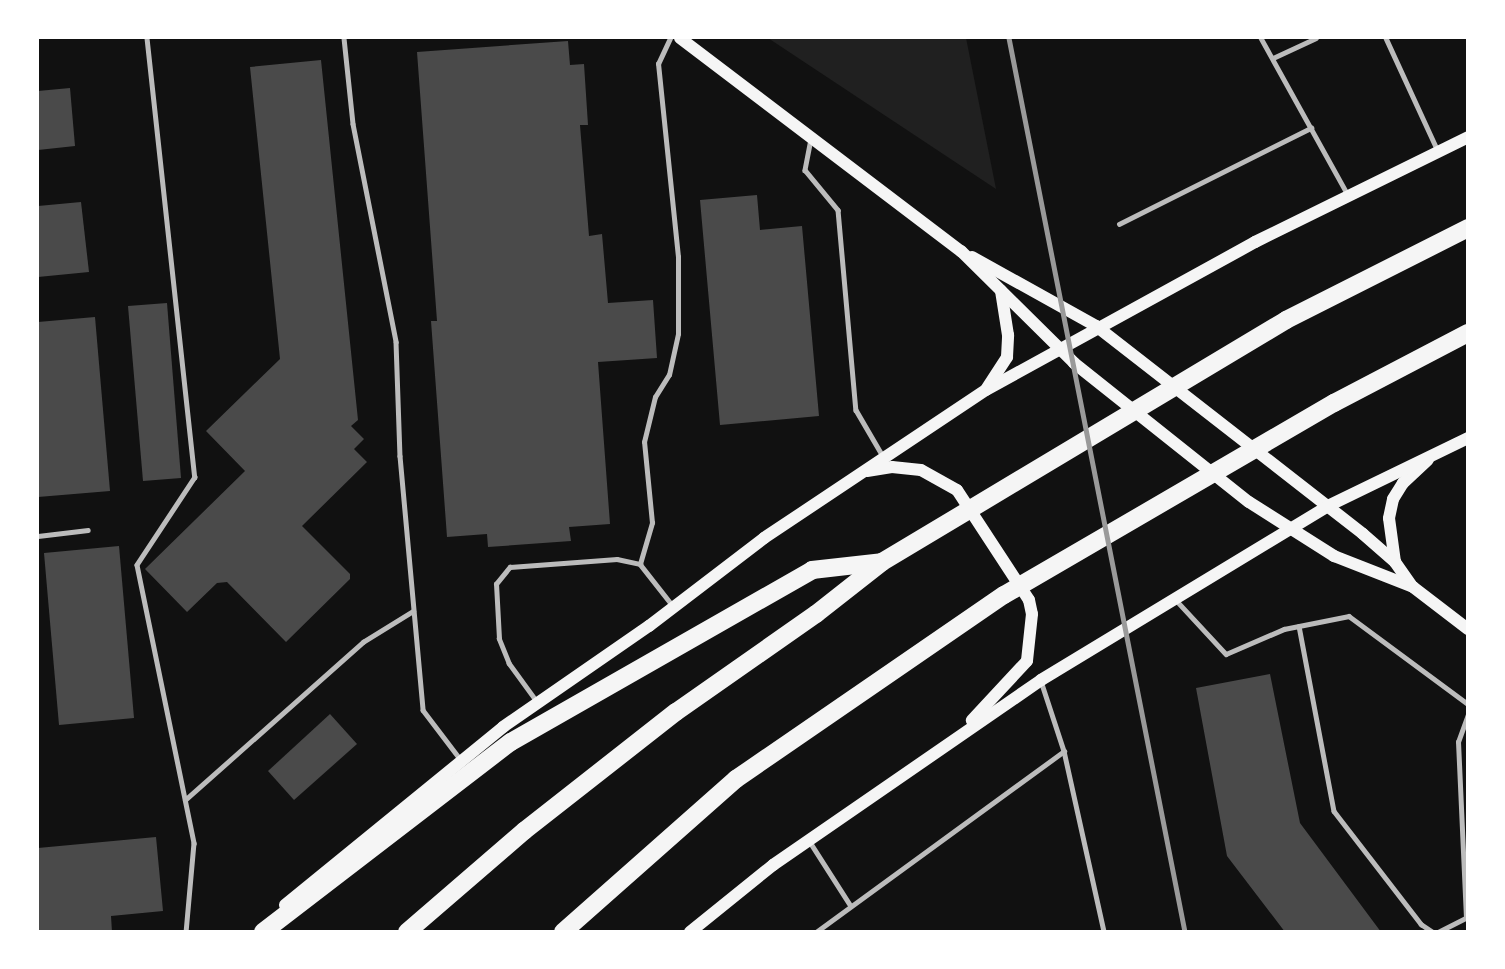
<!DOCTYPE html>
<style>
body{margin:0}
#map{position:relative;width:1505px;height:969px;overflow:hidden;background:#111;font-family:Barlow,sans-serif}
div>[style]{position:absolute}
.green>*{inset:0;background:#202020}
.building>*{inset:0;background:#4a4a4a}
.service>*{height:4.5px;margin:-2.25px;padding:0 2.25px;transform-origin:2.25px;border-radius:2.25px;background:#bcbcbc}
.secondary>*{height:12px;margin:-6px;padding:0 6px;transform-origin:6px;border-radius:6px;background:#f5f5f5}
.motorway>*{height:18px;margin:-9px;padding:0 9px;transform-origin:9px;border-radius:9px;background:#f5f5f5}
.rail>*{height:4.5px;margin:-2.25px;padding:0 2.25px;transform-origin:2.25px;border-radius:2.25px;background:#9a9a9a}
span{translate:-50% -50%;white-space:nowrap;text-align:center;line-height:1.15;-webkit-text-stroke:4.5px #fff;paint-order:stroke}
.frame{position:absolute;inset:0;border:39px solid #fff;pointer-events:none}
</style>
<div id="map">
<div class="green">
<i style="clip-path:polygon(768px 38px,966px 38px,996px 189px)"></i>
</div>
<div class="building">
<i style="clip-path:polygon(568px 41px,570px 65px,584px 64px,588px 125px,580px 125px,589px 236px,602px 234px,608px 303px,653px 300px,657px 358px,598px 362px,610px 524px,569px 527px,571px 541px,488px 547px,487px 534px,447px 537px,431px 321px,437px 321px,417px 52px)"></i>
<i style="clip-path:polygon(321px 60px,358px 420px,351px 426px,364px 439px,354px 449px,367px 462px,302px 526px,350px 574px,350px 579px,286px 642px,227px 582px,217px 583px,187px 612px,145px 569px,245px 471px,206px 431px,280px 359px,250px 67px)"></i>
<i style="clip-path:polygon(70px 88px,75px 146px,38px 150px,38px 91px)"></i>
<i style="clip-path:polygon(757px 195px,760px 230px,802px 226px,819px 416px,720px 425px,700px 200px)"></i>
<i style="clip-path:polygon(81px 202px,89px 272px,38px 277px,38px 206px)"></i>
<i style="clip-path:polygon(167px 303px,181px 478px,143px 481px,128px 306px)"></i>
<i style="clip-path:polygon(95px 317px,110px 491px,38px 497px,38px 322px)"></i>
<i style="clip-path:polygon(119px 546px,134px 718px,59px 725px,44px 553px)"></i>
<i style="clip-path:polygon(1270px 674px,1300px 823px,1381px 932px,1285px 932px,1227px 856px,1196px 688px)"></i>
<i style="clip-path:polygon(330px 714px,357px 744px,294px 800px,268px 771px)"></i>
<i style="clip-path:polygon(156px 837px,163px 911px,111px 916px,112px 932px,38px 932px,38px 848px)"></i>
</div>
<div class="service">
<i style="left:147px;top:38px;width:442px;rotate:83.8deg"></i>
<i style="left:195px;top:477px;width:105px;rotate:123.4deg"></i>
<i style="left:137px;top:565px;width:284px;rotate:78.4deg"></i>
<i style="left:194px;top:843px;width:89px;rotate:95.1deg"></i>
<i style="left:344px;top:38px;width:86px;rotate:84deg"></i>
<i style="left:353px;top:124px;width:222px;rotate:78.8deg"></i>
<i style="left:396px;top:342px;width:114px;rotate:88deg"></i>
<i style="left:400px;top:456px;width:255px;rotate:84.8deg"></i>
<i style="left:423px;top:710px;width:63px;rotate:52.8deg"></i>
<i style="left:1261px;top:38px;width:179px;rotate:61deg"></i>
<i style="left:1386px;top:38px;width:124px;rotate:65.3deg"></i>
<i style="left:1273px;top:58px;width:47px;rotate:-24.9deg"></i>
<i style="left:811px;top:139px;width:32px;rotate:101deg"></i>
<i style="left:805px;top:170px;width:52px;rotate:50.5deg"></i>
<i style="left:838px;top:210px;width:201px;rotate:84.9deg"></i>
<i style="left:856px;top:410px;width:56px;rotate:59.7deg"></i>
<i style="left:1119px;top:224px;width:215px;rotate:-26.6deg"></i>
<i style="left:38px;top:536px;width:50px;rotate:-6.8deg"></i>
<i style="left:640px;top:564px;width:43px;rotate:-73.7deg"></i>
<i style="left:652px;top:523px;width:81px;rotate:-95.6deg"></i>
<i style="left:644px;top:442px;width:46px;rotate:-76.3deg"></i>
<i style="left:655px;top:397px;width:26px;rotate:-58deg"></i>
<i style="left:669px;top:375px;width:42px;rotate:-77.6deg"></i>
<i style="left:678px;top:334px;width:77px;rotate:-90deg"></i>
<i style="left:678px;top:257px;width:194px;rotate:-95.9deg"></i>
<i style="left:658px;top:64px;width:29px;rotate:-65deg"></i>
<i style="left:1175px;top:599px;width:75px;rotate:47.2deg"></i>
<i style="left:1226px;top:654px;width:63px;rotate:-23.3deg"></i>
<i style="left:1284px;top:629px;width:66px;rotate:-11.3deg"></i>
<i style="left:1349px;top:616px;width:148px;rotate:36.5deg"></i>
<i style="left:1299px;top:626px;width:188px;rotate:79.3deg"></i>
<i style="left:1334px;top:811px;width:143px;rotate:52.4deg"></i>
<i style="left:1421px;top:924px;width:14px;rotate:34deg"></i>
<i style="left:1041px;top:681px;width:74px;rotate:71.8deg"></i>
<i style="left:1064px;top:751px;width:185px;rotate:77.5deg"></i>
<i style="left:536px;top:701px;width:46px;rotate:-126.1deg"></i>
<i style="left:509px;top:664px;width:27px;rotate:-112deg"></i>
<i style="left:499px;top:639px;width:55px;rotate:-93.1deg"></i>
<i style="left:496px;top:584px;width:22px;rotate:-51deg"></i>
<i style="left:510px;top:567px;width:107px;rotate:-4.3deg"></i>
<i style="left:617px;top:559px;width:24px;rotate:12deg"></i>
<i style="left:640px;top:564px;width:53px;rotate:51.8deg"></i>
<i style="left:185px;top:800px;width:238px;rotate:-41.6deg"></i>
<i style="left:363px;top:642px;width:59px;rotate:-31.8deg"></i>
<i style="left:810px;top:842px;width:76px;rotate:57.4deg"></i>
<i style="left:816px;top:932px;width:307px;rotate:-36.1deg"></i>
<i style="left:1438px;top:932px;width:31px;rotate:-27deg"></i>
<i style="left:1466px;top:918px;width:176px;rotate:-92.6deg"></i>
<i style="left:1458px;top:742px;width:30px;rotate:-70deg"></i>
</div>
<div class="secondary">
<i style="left:680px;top:38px;width:353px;rotate:37.2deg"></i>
<i style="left:961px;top:251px;width:159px;rotate:44.7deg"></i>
<i style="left:1074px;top:363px;width:223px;rotate:38.5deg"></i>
<i style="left:1249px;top:502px;width:101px;rotate:32.4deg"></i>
<i style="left:1334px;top:556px;width:85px;rotate:21.4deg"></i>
<i style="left:1413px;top:587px;width:69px;rotate:37.4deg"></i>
<i style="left:972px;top:257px;width:142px;rotate:29.1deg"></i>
<i style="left:1096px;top:326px;width:338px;rotate:37.9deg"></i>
<i style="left:1363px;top:534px;width:43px;rotate:41.2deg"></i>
<i style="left:1395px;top:562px;width:29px;rotate:55deg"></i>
<i style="left:987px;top:388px;width:37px;rotate:-57deg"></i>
<i style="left:1007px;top:357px;width:22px;rotate:-87deg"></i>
<i style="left:1008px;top:335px;width:45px;rotate:-99deg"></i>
<i style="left:867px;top:471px;width:25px;rotate:-9deg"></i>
<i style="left:892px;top:467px;width:29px;rotate:6deg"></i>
<i style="left:921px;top:470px;width:41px;rotate:29.1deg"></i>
<i style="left:957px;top:490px;width:131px;rotate:56.8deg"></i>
<i style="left:1029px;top:600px;width:14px;rotate:78deg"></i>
<i style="left:1032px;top:614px;width:47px;rotate:96.1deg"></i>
<i style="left:1027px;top:661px;width:81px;rotate:133deg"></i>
<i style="left:1395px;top:562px;width:44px;rotate:-97.8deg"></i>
<i style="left:1389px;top:518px;width:19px;rotate:-78deg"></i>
<i style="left:1393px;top:499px;width:19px;rotate:-58deg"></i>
<i style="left:1403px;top:483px;width:34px;rotate:-43deg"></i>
<i style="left:285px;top:905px;width:281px;rotate:-39.2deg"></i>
<i style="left:503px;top:727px;width:178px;rotate:-34.7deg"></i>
<i style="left:649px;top:626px;width:145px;rotate:-37.4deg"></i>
<i style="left:764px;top:538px;width:267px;rotate:-33.7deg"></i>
<i style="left:986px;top:390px;width:307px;rotate:-28.8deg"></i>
<i style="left:1255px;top:242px;width:237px;rotate:-26.2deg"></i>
<i style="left:690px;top:932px;width:107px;rotate:-38.9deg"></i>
<i style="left:773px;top:865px;width:326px;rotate:-34.6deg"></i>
<i style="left:1041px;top:680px;width:336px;rotate:-31.2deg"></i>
<i style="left:1328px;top:506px;width:156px;rotate:-25.9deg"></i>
</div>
<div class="motorway">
<i style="left:263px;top:932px;width:312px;rotate:-37.5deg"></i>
<i style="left:511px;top:742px;width:347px;rotate:-29.7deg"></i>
<i style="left:812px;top:570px;width:70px;rotate:-6.5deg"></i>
<i style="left:407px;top:932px;width:155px;rotate:-40.8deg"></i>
<i style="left:524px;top:831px;width:193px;rotate:-38.1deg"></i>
<i style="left:676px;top:712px;width:171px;rotate:-35deg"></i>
<i style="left:816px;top:614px;width:84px;rotate:-38.2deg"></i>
<i style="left:882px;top:562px;width:471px;rotate:-30.9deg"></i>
<i style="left:1286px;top:320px;width:204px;rotate:-26.8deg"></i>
<i style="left:563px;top:932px;width:231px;rotate:-41.5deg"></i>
<i style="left:736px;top:779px;width:325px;rotate:-34.5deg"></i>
<i style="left:1004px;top:595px;width:382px;rotate:-30.2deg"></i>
<i style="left:1334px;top:403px;width:151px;rotate:-27.6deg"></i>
</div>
<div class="rail">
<i style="left:1009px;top:38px;width:911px;rotate:78.86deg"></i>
</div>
<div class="frame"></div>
</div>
